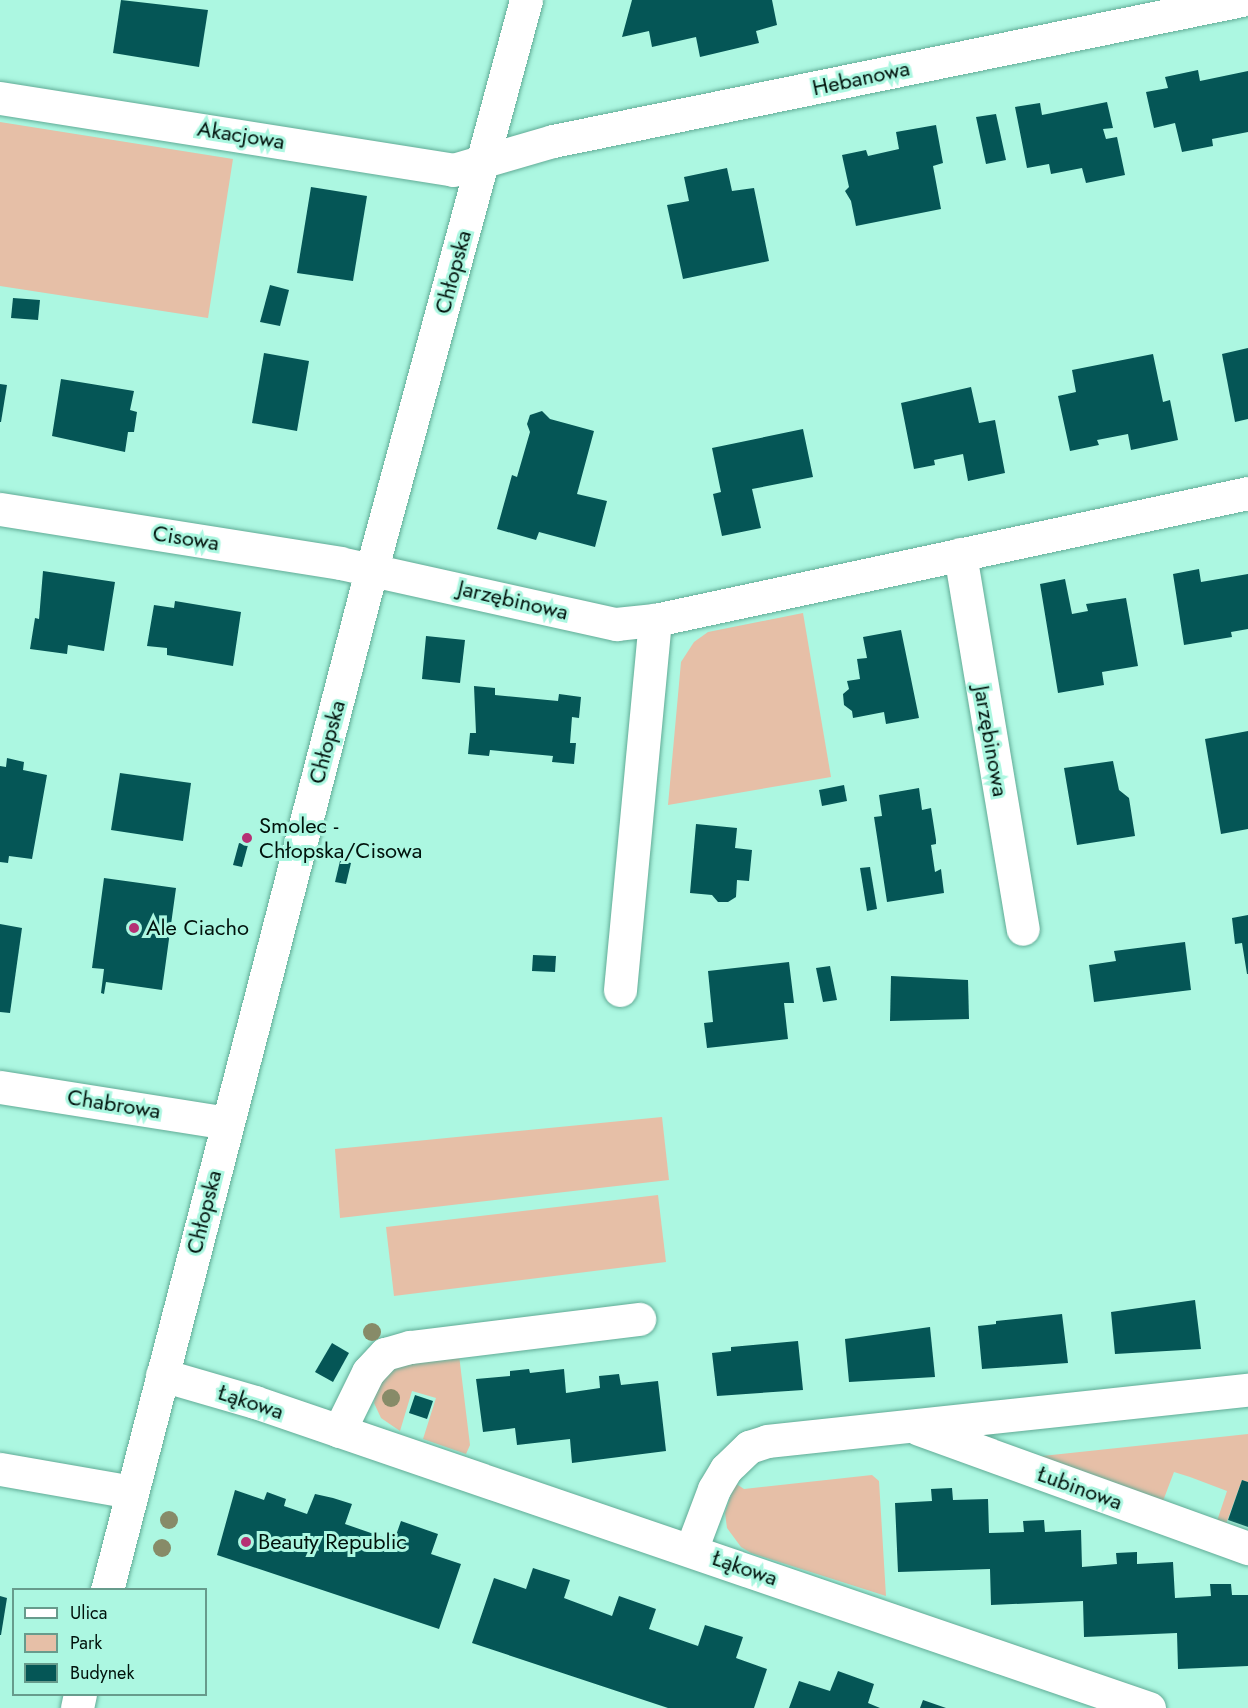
<!DOCTYPE html>
<meta charset="utf-8">
<style>
body{margin:0}
#map{position:relative;width:1248px;height:1708px;overflow:hidden;background:#acf7e1;font-family:Jost,sans-serif}
div>[style]{position:absolute}
.green>*{inset:0;background:#e6bfa7}
.building>*{inset:0;background:#055656}
.roads{filter:drop-shadow(0 0 2px #61ab96) drop-shadow(0 0 2px #61ab96)}
.minor>*{height:33px;margin:-16.5px;padding:0 16.5px;transform-origin:16.5px;border-radius:16.5px;background:#fff}
.trees>*{width:18px;height:18px;margin:-9px;border-radius:50%;background:#878b68}
.dots>*{width:16px;height:16px;translate:-50% -50%;box-sizing:border-box;border:3px solid #acf7e1;border-radius:50%}
span{translate:-50% -50%;white-space:nowrap;text-align:center;line-height:1.15;-webkit-text-stroke:6px #acf7e1;paint-order:stroke}
.street-label{font-size:22px;color:#00120c}
.poi-label{font-size:22px;color:#00120c}
.left{translate:0 -50%;text-align:left}
.legend{position:absolute;left:12px;top:1588px;width:195px;height:108px;box-sizing:border-box;background:#acf7e1;border:2px solid #679b8c;margin:0;padding:8px 10px;list-style:none;font-size:18px;color:#00120c}
.legend li{display:flex;align-items:center;gap:12px;height:30px}
.legend b{width:30px;border:2px solid #679b8c}
</style>
<div id="map">
<div class="green">
<i style="clip-path:polygon(0 122px,233px 159px,208px 318px,0 286px)"></i>
<i style="clip-path:polygon(803px 613px,831px 777px,668px 805px,681px 662px,694px 642px,708px 632px)"></i>
<i style="clip-path:polygon(662px 1117px,669px 1180px,340px 1218px,335px 1149px)"></i>
<i style="clip-path:polygon(658px 1195px,666px 1262px,394px 1296px,386px 1227px)"></i>
<i style="clip-path:polygon(459px 1355px,470px 1445px,466px 1454px,423px 1439px,436px 1398px,412px 1391px,400px 1431px,381px 1418px,374px 1403px,377px 1387px,394px 1366px)"></i>
<i style="clip-path:polygon(1248px 1434px,1248px 1482px,1242px 1480px,1226px 1524px,1217px 1521px,1227px 1491px,1190px 1477px,1174px 1472px,1163px 1501px,1033px 1457px)"></i>
<i style="clip-path:polygon(872px 1475px,879px 1481px,886px 1596px,751px 1553px,741px 1547px,727px 1528px,725px 1513px,735px 1483px,744px 1489px)"></i>
</div>
<div class="building">
<i style="clip-path:polygon(121px 0,208px 10px,199px 67px,113px 53px)"></i>
<i style="clip-path:polygon(632px 0,772px 0,777px 25px,756px 31px,759px 43px,700px 57px,696px 37px,652px 47px,649px 31px,622px 37px)"></i>
<i style="clip-path:polygon(1198px 70px,1200px 81px,1248px 71px,1248px 132px,1212px 139px,1213px 146px,1182px 152px,1175px 123px,1154px 128px,1146px 92px,1168px 88px,1165px 77px)"></i>
<i style="clip-path:polygon(1107px 102px,1113px 128px,1103px 129px,1106px 139px,1117px 137px,1125px 175px,1086px 183px,1082px 168px,1051px 174px,1049px 164px,1027px 168px,1015px 107px,1040px 103px,1042px 115px)"></i>
<i style="clip-path:polygon(996px 114px,1006px 160px,986px 164px,976px 117px)"></i>
<i style="clip-path:polygon(936px 125px,943px 163px,933px 166px,941px 209px,856px 226px,851px 201px,845px 191px,849px 187px,842px 155px,866px 150px,868px 156px,899px 149px,896px 132px)"></i>
<i style="clip-path:polygon(727px 168px,732px 191px,754px 188px,769px 261px,683px 279px,667px 205px,689px 201px,684px 177px)"></i>
<i style="clip-path:polygon(311px 187px,367px 196px,353px 281px,297px 273px)"></i>
<i style="clip-path:polygon(270px 285px,289px 290px,280px 326px,260px 322px)"></i>
<i style="clip-path:polygon(13px 298px,40px 300px,38px 320px,11px 318px)"></i>
<i style="clip-path:polygon(1248px 348px,1248px 419px,1235px 422px,1222px 354px)"></i>
<i style="clip-path:polygon(264px 353px,309px 361px,297px 431px,252px 423px)"></i>
<i style="clip-path:polygon(1153px 354px,1163px 402px,1170px 400px,1178px 440px,1131px 450px,1128px 434px,1097px 440px,1099px 445px,1070px 451px,1058px 396px,1076px 392px,1072px 370px)"></i>
<i style="clip-path:polygon(61px 379px,134px 391px,130px 410px,137px 412px,134px 432px,128px 432px,125px 452px,52px 436px)"></i>
<i style="clip-path:polygon(0 384px,7px 385px,1px 422px,0 422px)"></i>
<i style="clip-path:polygon(971px 387px,979px 423px,995px 420px,1005px 473px,968px 481px,963px 454px,934px 460px,935px 465px,914px 469px,901px 403px)"></i>
<i style="clip-path:polygon(542px 411px,550px 419px,594px 431px,577px 494px,607px 501px,595px 547px,539px 532px,536px 540px,497px 529px,512px 475px,517px 477px,530px 432px,527px 424px,530px 415px)"></i>
<i style="clip-path:polygon(803px 429px,813px 477px,752px 489px,761px 528px,722px 536px,713px 494px,721px 492px,712px 448px)"></i>
<i style="clip-path:polygon(1199px 569px,1201px 582px,1248px 574px,1248px 629px,1231px 632px,1232px 637px,1184px 645px,1173px 574px)"></i>
<i style="clip-path:polygon(43px 571px,115px 582px,104px 651px,68px 645px,67px 654px,30px 649px,35px 618px,39px 619px)"></i>
<i style="clip-path:polygon(1065px 579px,1072px 614px,1088px 611px,1086px 604px,1126px 598px,1138px 666px,1102px 672px,1104px 685px,1058px 693px,1040px 584px)"></i>
<i style="clip-path:polygon(175px 601px,241px 612px,233px 666px,167px 655px,167px 648px,147px 646px,154px 605px,174px 608px)"></i>
<i style="clip-path:polygon(901px 630px,919px 718px,886px 724px,884px 712px,853px 718px,852px 711px,844px 705px,843px 694px,849px 689px,847px 681px,860px 679px,857px 659px,867px 658px,863px 637px)"></i>
<i style="clip-path:polygon(426px 636px,465px 640px,460px 683px,422px 679px)"></i>
<i style="clip-path:polygon(474px 686px,495px 688px,495px 695px,558px 701px,559px 694px,581px 697px,579px 718px,572px 717px,570px 743px,576px 743px,574px 764px,552px 762px,553px 756px,490px 750px,489px 756px,468px 754px,470px 733px,476px 733px)"></i>
<i style="clip-path:polygon(1248px 731px,1248px 829px,1221px 834px,1205px 739px)"></i>
<i style="clip-path:polygon(7px 758px,24px 762px,23px 770px,47px 775px,32px 859px,9px 856px,8px 863px,0 862px,0 766px,6px 767px)"></i>
<i style="clip-path:polygon(1113px 761px,1119px 790px,1129px 798px,1135px 836px,1077px 845px,1064px 768px)"></i>
<i style="clip-path:polygon(120px 773px,191px 783px,183px 841px,111px 830px)"></i>
<i style="clip-path:polygon(844px 785px,847px 801px,822px 806px,819px 790px)"></i>
<i style="clip-path:polygon(919px 788px,922px 810px,931px 808px,936px 840px,936px 844px,931px 845px,935px 872px,941px 869px,944px 893px,887px 902px,874px 817px,882px 816px,879px 795px)"></i>
<i style="clip-path:polygon(696px 824px,737px 828px,735px 848px,752px 850px,749px 881px,737px 880px,736px 897px,728px 902px,718px 902px,712px 895px,690px 893px)"></i>
<i style="clip-path:polygon(239px 843px,248px 845px,242px 867px,233px 865px)"></i>
<i style="clip-path:polygon(340px 861px,351px 863px,346px 884px,335px 882px)"></i>
<i style="clip-path:polygon(870px 867px,877px 909px,867px 911px,860px 868px)"></i>
<i style="clip-path:polygon(104px 878px,176px 888px,162px 990px,106px 982px,104px 994px,101px 993px,104px 969px,92px 968px)"></i>
<i style="clip-path:polygon(1248px 915px,1248px 974px,1247px 974px,1242px 943px,1235px 944px,1232px 918px)"></i>
<i style="clip-path:polygon(0 924px,22px 928px,10px 1013px,0 1012px)"></i>
<i style="clip-path:polygon(1185px 942px,1191px 990px,1094px 1002px,1089px 965px,1116px 961px,1114px 951px)"></i>
<i style="clip-path:polygon(533px 955px,556px 956px,555px 972px,532px 971px)"></i>
<i style="clip-path:polygon(789px 962px,794px 1003px,784px 1003px,788px 1039px,707px 1048px,704px 1023px,713px 1022px,708px 971px)"></i>
<i style="clip-path:polygon(830px 966px,837px 1000px,823px 1002px,816px 968px)"></i>
<i style="clip-path:polygon(891px 976px,968px 980px,969px 1019px,890px 1021px)"></i>
<i style="clip-path:polygon(1195px 1300px,1201px 1349px,1115px 1354px,1111px 1312px)"></i>
<i style="clip-path:polygon(1062px 1314px,1068px 1363px,982px 1369px,978px 1326px,996px 1324px,996px 1321px)"></i>
<i style="clip-path:polygon(930px 1327px,935px 1377px,849px 1382px,845px 1339px)"></i>
<i style="clip-path:polygon(798px 1341px,803px 1390px,717px 1396px,712px 1353px,731px 1351px,731px 1347px)"></i>
<i style="clip-path:polygon(332px 1343px,349px 1353px,333px 1382px,315px 1372px)"></i>
<i style="clip-path:polygon(529px 1369px,530px 1373px,564px 1369px,566px 1393px,600px 1388px,599px 1376px,619px 1374px,621px 1385px,658px 1381px,666px 1451px,572px 1463px,570px 1439px,517px 1445px,515px 1428px,483px 1432px,476px 1379px,510px 1376px,510px 1371px)"></i>
<i style="clip-path:polygon(415px 1395px,433px 1401px,427px 1419px,409px 1413px)"></i>
<i style="clip-path:polygon(1242px 1480px,1248px 1482px,1248px 1527px,1228px 1520px)"></i>
<i style="clip-path:polygon(952px 1488px,953px 1500px,988px 1499px,989px 1533px,1024px 1532px,1023px 1521px,1044px 1520px,1045px 1532px,1081px 1530px,1082px 1567px,1117px 1564px,1116px 1553px,1137px 1552px,1137px 1564px,1173px 1562px,1175px 1598px,1211px 1596px,1210px 1584px,1231px 1584px,1232px 1595px,1248px 1595px,1248px 1666px,1178px 1669px,1177px 1633px,1084px 1637px,1083px 1601px,991px 1605px,990px 1569px,898px 1572px,895px 1503px,932px 1501px,931px 1489px)"></i>
<i style="clip-path:polygon(235px 1490px,264px 1500px,267px 1492px,286px 1499px,284px 1506px,307px 1514px,315px 1494px,333px 1498px,352px 1504px,345px 1524px,394px 1541px,401px 1521px,438px 1534px,431px 1554px,461px 1564px,439px 1629px,217px 1555px)"></i>
<i style="clip-path:polygon(533px 1568px,570px 1580px,564px 1598px,612px 1616px,619px 1596px,656px 1609px,649px 1629px,698px 1646px,705px 1625px,743px 1637px,736px 1658px,767px 1669px,754px 1708px,668px 1708px,472px 1643px,494px 1578px,526px 1589px)"></i>
<i style="clip-path:polygon(0 1596px,7px 1598px,1px 1635px,0 1635px)"></i>
<i style="clip-path:polygon(838px 1671px,874px 1684px,868px 1703px,880px 1708px,789px 1708px,799px 1681px,830px 1691px)"></i>
<i style="clip-path:polygon(923px 1700px,946px 1708px,920px 1708px)"></i>
</div>
<div class="roads">
<div class="minor">
<i style="left:0;top:98px;width:459px;rotate:9deg"></i>
<i style="left:453px;top:170px;width:104px;rotate:-16.2deg"></i>
<i style="left:553px;top:141px;width:703px;rotate:-11.57deg"></i>
<i style="left:0;top:509px;width:344px;rotate:9deg"></i>
<i style="left:340px;top:563px;width:283px;rotate:12.5deg"></i>
<i style="left:616px;top:624px;width:39px;rotate:-6deg"></i>
<i style="left:655px;top:620px;width:606px;rotate:-12.09deg"></i>
<i style="left:960px;top:554px;width:380px;rotate:80.5deg"></i>
<i style="left:620px;top:990px;width:372px;rotate:-84.6deg"></i>
<i style="left:0;top:1087px;width:230px;rotate:9deg"></i>
<i style="left:162px;top:1375px;width:97px;rotate:16.2deg"></i>
<i style="left:255px;top:1402px;width:945px;rotate:18.9deg"></i>
<i style="left:919px;top:1429px;width:350px;rotate:19.9deg"></i>
<i style="left:339px;top:1431px;width:66px;rotate:-63.8deg"></i>
<i style="left:368px;top:1372px;width:25px;rotate:-47deg"></i>
<i style="left:385px;top:1354px;width:26px;rotate:-16deg"></i>
<i style="left:410px;top:1347px;width:231px;rotate:-7deg"></i>
<i style="left:0;top:1469px;width:134px;rotate:9.9deg"></i>
<i style="left:691px;top:1550px;width:65px;rotate:-69.3deg"></i>
<i style="left:714px;top:1489px;width:23px;rotate:-59deg"></i>
<i style="left:726px;top:1469px;width:32px;rotate:-44deg"></i>
<i style="left:749px;top:1447px;width:19px;rotate:-18deg"></i>
<i style="left:767px;top:1441px;width:484px;rotate:-6.1deg"></i>
<i style="left:107px;top:1590px;width:1029px;rotate:-75.48deg"></i>
<i style="left:365px;top:594px;width:615px;rotate:-74.83deg"></i>
<i style="left:77px;top:1708px;width:14px;rotate:-78deg"></i>
</div>
</div>
<div class="trees">
<i style="left:372px;top:1332px"></i>
<i style="left:391px;top:1398px"></i>
<i style="left:169px;top:1520px"></i>
<i style="left:162px;top:1548px"></i>
</div>
<div class="dots">
<i style="left:247px;top:838px;background:#b53074"></i>
<i style="left:134px;top:928px;background:#b53074"></i>
<i style="left:246px;top:1542px;background:#b53074"></i>
</div>
<div class="street-label">
<span style="left:861px;top:78px;rotate:-12deg">Hebanowa</span>
<span style="left:241px;top:135px;rotate:9deg">Akacjowa</span>
<span style="left:453px;top:272px;rotate:-75deg">Chłopska</span>
<span style="left:186px;top:538px;rotate:9deg">Cisowa</span>
<span style="left:513px;top:600px;rotate:13deg">Jarzębinowa</span>
<span style="left:991px;top:741px;rotate:80deg">Jarzębinowa</span>
<span style="left:327px;top:742px;rotate:-75deg">Chłopska</span>
<span style="left:114px;top:1104px;rotate:9deg">Chabrowa</span>
<span style="left:204px;top:1212px;rotate:-76deg">Chłopska</span>
<span style="left:251px;top:1402px;rotate:18deg">Łąkowa</span>
<span style="left:1080px;top:1488px;rotate:20deg">Łubinowa</span>
<span style="left:745px;top:1568px;rotate:19deg">Łąkowa</span>
</div>
<div class="poi-label">
<span class="left" style="left:259px;top:838px">Smolec -<br>Chłopska/Cisowa</span>
<span class="left" style="left:146px;top:928px">Ale Ciacho</span>
<span class="left" style="left:258px;top:1542px">Beauty Republic</span>
</div>
<ul class="legend">
<li><b style="height:8px;background:#fff"></b>Ulica</li>
<li><b style="height:16px;background:#e6bfa7"></b>Park</li>
<li><b style="height:16px;background:#055656"></b>Budynek</li>
</ul>
</div>
